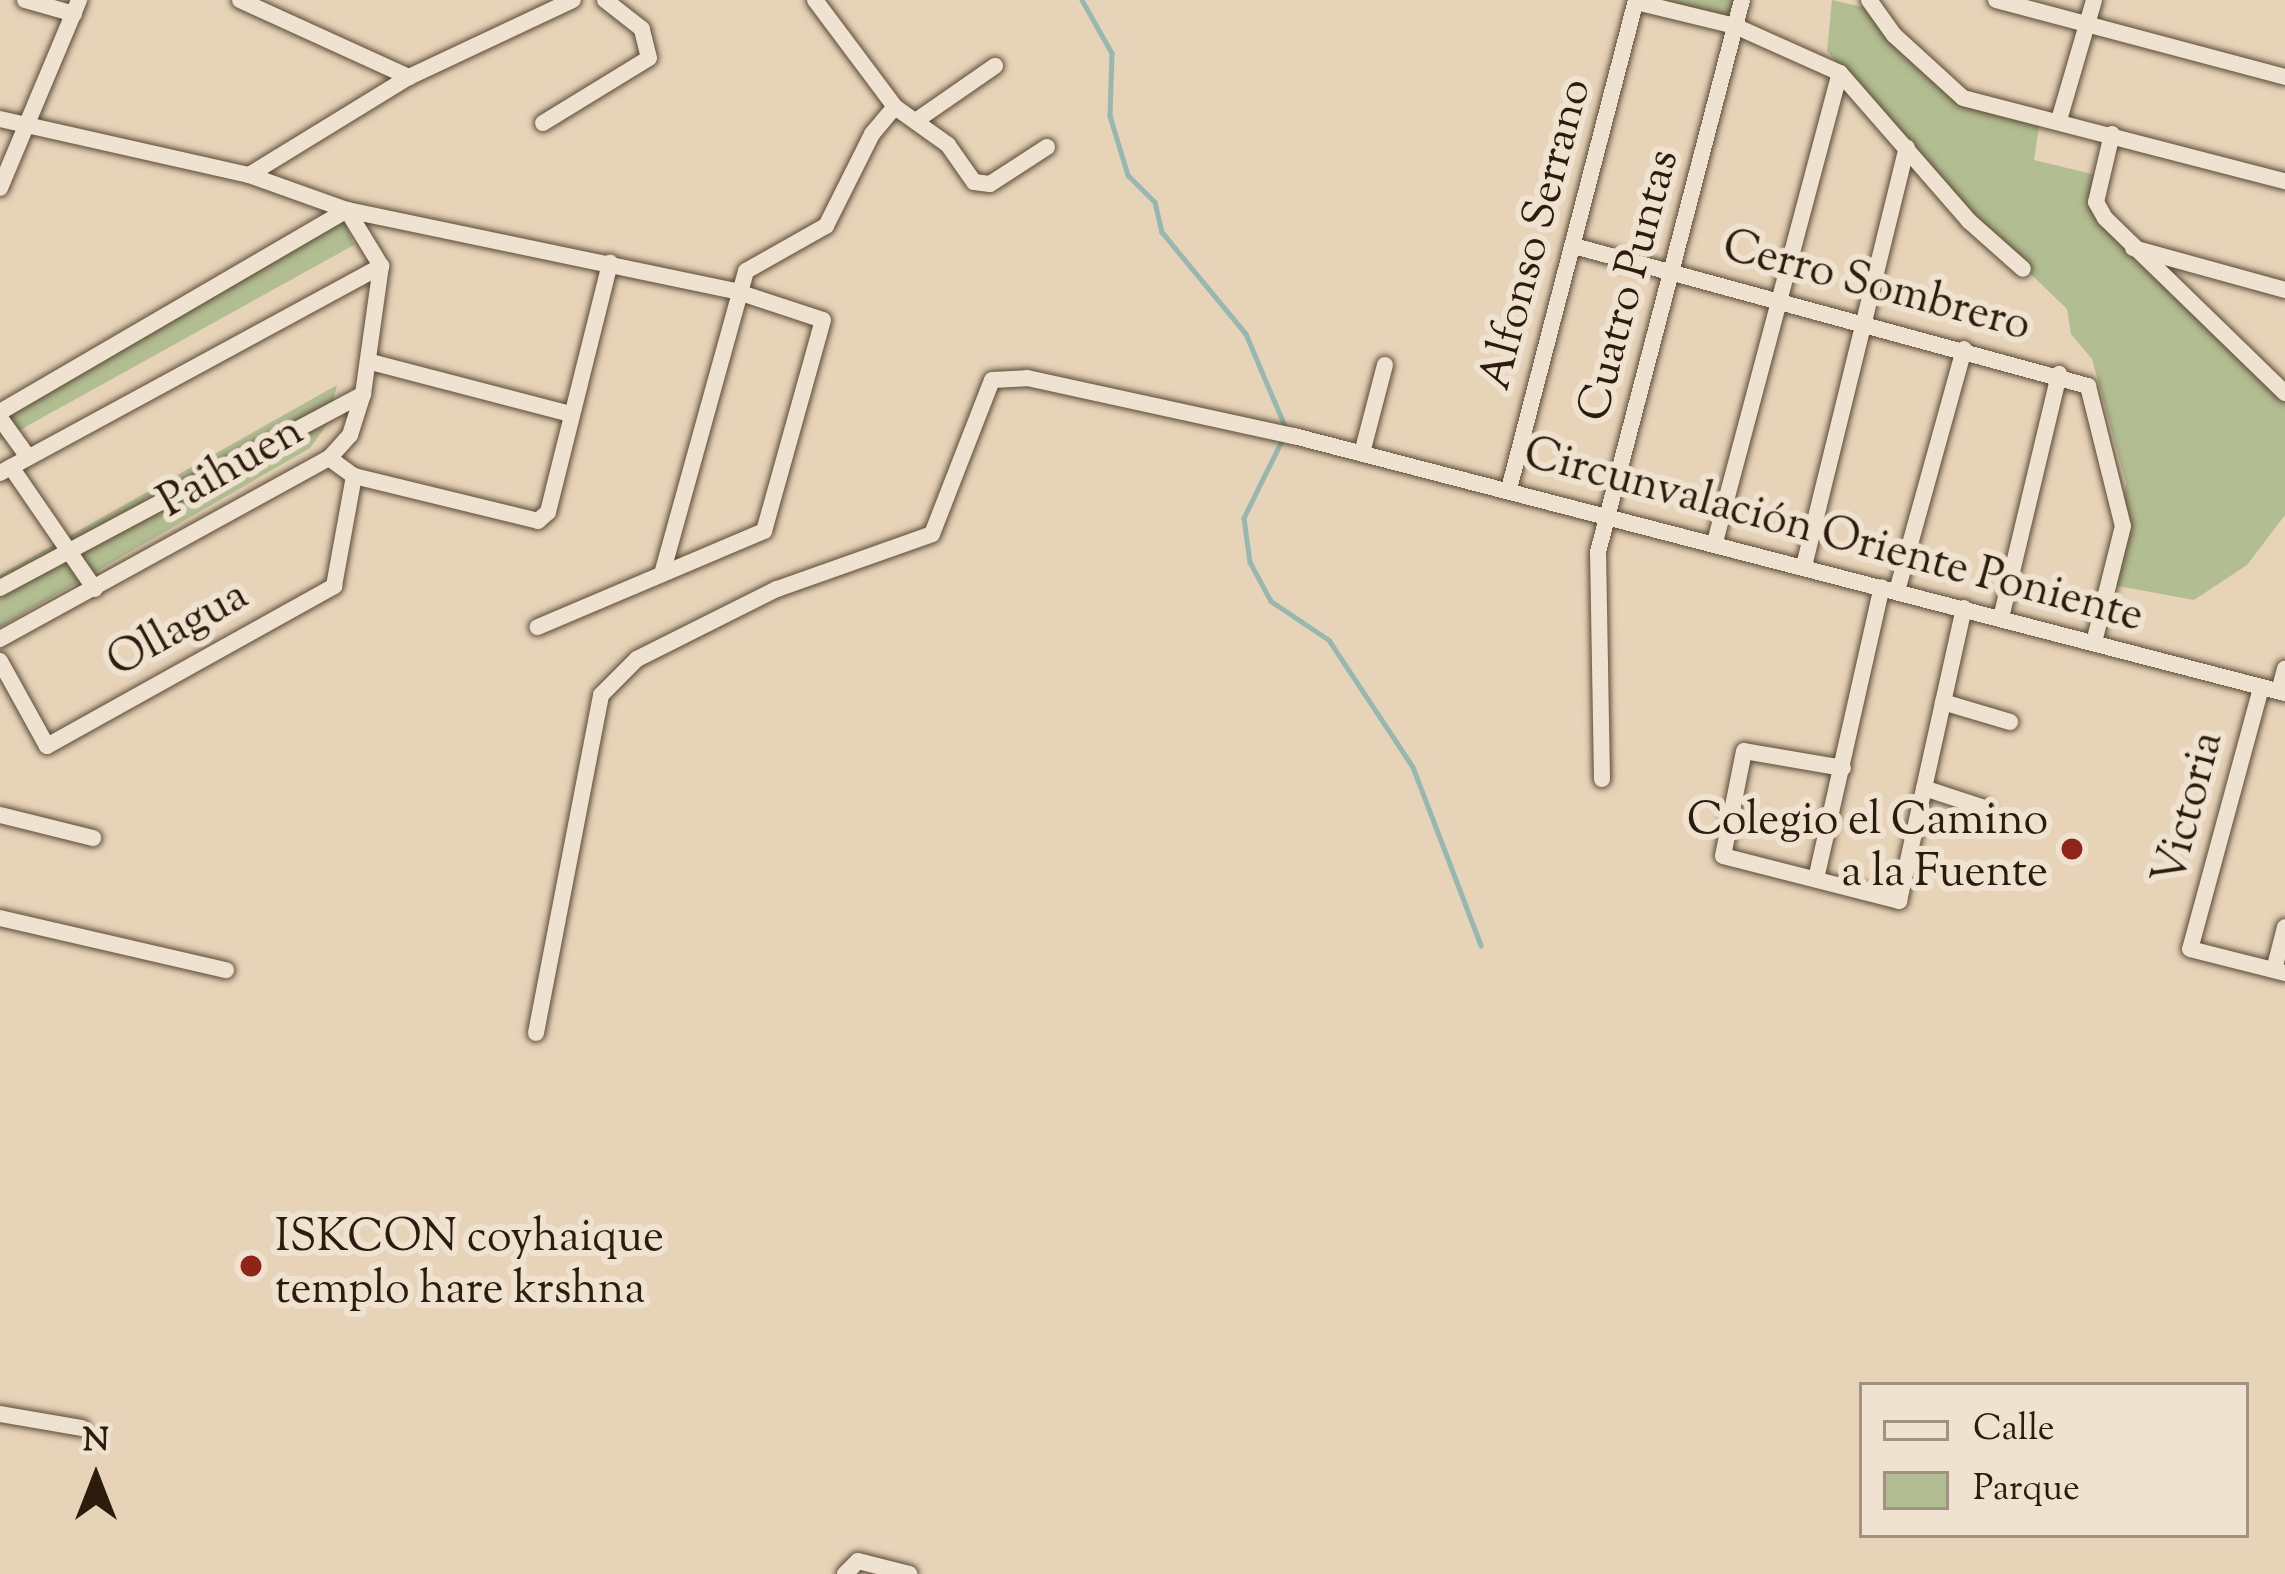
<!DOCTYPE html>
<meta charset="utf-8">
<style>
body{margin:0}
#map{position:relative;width:2285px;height:1574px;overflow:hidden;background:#e7d3b8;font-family:"Sorts Mill Goudy",serif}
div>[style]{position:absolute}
.green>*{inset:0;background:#b2bd91}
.stream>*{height:4.5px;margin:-2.25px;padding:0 2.25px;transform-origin:2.25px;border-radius:2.25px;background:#97b7b1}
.roads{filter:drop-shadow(0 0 3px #5a4a36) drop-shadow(0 0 3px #5a4a36)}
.minor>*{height:16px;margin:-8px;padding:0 8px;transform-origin:8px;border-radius:8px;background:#efe2d1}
.dots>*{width:33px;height:33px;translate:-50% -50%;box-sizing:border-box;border:6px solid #efe2d1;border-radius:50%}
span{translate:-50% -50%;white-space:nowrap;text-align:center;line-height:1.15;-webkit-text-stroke:12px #efe2d1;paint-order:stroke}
.street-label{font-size:45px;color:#2b1c0b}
.poi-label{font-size:45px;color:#2b1c0b}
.right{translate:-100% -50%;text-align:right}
.left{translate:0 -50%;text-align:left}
.legend{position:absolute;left:1859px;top:1382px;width:390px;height:156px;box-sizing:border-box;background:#efe2d1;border:3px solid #a19382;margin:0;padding:15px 21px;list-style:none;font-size:36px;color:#2b1c0b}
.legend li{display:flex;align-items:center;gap:24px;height:60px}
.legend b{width:60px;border:3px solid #a19382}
.north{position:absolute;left:36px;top:1418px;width:120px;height:120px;-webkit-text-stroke:9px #efe2d1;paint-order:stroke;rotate:0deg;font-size:33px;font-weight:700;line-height:48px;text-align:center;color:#2b1c0b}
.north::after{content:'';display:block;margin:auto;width:42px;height:54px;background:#2b1c0b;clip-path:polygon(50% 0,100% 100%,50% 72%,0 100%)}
</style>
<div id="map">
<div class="green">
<i style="clip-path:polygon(1662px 0,1735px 0,1731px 18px)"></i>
<i style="clip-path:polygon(1832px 0,1866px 8px,1957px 100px,2040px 121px,2034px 160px,2096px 175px,2091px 203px,2127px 253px,2285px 396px,2285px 515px,2247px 565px,2194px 600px,2107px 584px,2126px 483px,2092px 359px,2071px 334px,2067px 309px,1961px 207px,1827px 51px)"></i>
<i style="clip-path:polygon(343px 218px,354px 245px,0 441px,0 406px)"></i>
<i style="clip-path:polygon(337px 385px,328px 423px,310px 448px,0 627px,0 575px)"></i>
</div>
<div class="stream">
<i style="left:1082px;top:0;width:61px;rotate:60.5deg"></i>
<i style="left:1112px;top:53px;width:63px;rotate:91.8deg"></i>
<i style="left:1110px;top:116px;width:62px;rotate:73deg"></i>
<i style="left:1128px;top:175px;width:38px;rotate:45deg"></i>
<i style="left:1155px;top:202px;width:31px;rotate:77deg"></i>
<i style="left:1162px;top:232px;width:132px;rotate:50.5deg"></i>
<i style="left:1246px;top:334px;width:100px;rotate:67deg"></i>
<i style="left:1284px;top:437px;width:90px;rotate:116.3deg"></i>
<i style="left:1244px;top:518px;width:44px;rotate:82.2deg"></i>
<i style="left:1250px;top:562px;width:44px;rotate:61.7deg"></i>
<i style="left:1271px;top:601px;width:70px;rotate:33.9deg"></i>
<i style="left:1329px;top:640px;width:152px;rotate:56.5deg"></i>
<i style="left:1413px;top:767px;width:191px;rotate:69.1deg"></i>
</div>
<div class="roads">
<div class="minor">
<i style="left:25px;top:0;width:51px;rotate:15.9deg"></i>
<i style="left:240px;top:0;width:186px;rotate:24.5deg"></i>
<i style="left:815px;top:0;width:134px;rotate:53.2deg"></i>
<i style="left:895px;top:107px;width:65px;rotate:35.6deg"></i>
<i style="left:948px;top:145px;width:45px;rotate:54.9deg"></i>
<i style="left:974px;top:182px;width:16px;rotate:7deg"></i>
<i style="left:990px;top:184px;width:68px;rotate:-33deg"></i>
<i style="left:1869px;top:0;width:43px;rotate:54.5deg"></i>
<i style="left:1894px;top:35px;width:93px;rotate:42.4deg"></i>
<i style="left:1963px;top:98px;width:333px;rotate:14.5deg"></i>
<i style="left:1996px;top:0;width:299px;rotate:14.9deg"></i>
<i style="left:1636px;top:2px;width:102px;rotate:13.6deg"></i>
<i style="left:1735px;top:26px;width:115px;rotate:24.1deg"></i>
<i style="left:1840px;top:73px;width:196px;rotate:48.9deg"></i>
<i style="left:1969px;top:221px;width:72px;rotate:41.6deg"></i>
<i style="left:0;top:119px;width:255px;rotate:12.7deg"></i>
<i style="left:249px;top:175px;width:104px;rotate:19.7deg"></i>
<i style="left:347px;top:210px;width:400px;rotate:11.8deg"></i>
<i style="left:738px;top:292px;width:89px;rotate:18.2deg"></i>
<i style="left:823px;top:320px;width:219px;rotate:105.6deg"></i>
<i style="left:764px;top:531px;width:246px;rotate:157deg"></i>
<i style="left:917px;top:120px;width:95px;rotate:-34.7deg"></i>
<i style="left:2059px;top:120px;width:125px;rotate:-73.7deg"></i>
<i style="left:543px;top:123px;width:124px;rotate:-31.5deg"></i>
<i style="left:649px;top:58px;width:30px;rotate:-104deg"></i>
<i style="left:642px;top:29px;width:47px;rotate:-141.9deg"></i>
<i style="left:2112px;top:134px;width:70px;rotate:103.2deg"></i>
<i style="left:2096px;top:202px;width:18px;rotate:61deg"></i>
<i style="left:2105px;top:218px;width:251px;rotate:44.2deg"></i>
<i style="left:249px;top:175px;width:188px;rotate:-31.5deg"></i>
<i style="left:409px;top:77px;width:181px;rotate:-25.2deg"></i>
<i style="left:0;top:188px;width:204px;rotate:-67.2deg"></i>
<i style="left:1574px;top:246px;width:533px;rotate:15.24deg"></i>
<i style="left:2088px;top:386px;width:144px;rotate:76deg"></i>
<i style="left:2123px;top:526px;width:120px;rotate:104deg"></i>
<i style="left:2133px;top:248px;width:158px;rotate:15.4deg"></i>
<i style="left:371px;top:362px;width:207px;rotate:14.6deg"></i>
<i style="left:0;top:412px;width:402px;rotate:-30.2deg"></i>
<i style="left:347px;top:210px;width:66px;rotate:58.7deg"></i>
<i style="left:381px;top:266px;width:129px;rotate:98deg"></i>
<i style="left:363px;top:394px;width:43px;rotate:107.6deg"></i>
<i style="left:350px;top:435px;width:31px;rotate:132deg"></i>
<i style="left:329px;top:458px;width:376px;rotate:151.2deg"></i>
<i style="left:0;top:418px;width:48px;rotate:54.3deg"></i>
<i style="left:1362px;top:453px;width:91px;rotate:-75.4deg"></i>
<i style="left:329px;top:458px;width:31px;rotate:36deg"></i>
<i style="left:354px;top:476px;width:189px;rotate:13.7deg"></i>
<i style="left:538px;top:521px;width:13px;rotate:-42deg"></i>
<i style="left:548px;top:512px;width:257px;rotate:-76deg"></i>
<i style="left:11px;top:467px;width:148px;rotate:55.5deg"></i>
<i style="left:0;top:473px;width:434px;rotate:-28.5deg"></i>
<i style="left:1509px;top:489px;width:505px;rotate:-75.44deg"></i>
<i style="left:1715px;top:542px;width:485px;rotate:-75.1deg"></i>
<i style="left:1804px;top:566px;width:431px;rotate:-76.2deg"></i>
<i style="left:662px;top:574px;width:314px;rotate:-74.5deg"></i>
<i style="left:746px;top:271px;width:92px;rotate:-29.4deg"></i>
<i style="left:826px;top:226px;width:103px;rotate:-63.4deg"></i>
<i style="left:872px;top:134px;width:35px;rotate:-50deg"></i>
<i style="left:0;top:588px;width:412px;rotate:-28.1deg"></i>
<i style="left:1897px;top:591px;width:251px;rotate:-74.5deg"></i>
<i style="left:2001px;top:618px;width:251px;rotate:-76.6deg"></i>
<i style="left:0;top:661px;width:97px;rotate:61.1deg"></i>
<i style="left:47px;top:746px;width:329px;rotate:-29.1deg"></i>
<i style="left:334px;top:586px;width:112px;rotate:-79.7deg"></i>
<i style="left:2261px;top:688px;width:270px;rotate:105.2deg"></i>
<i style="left:2190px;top:949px;width:98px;rotate:14.2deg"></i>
<i style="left:2279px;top:691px;width:23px;rotate:-75deg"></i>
<i style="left:1943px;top:702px;width:70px;rotate:16.6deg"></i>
<i style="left:1843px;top:768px;width:100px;rotate:-170.3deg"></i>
<i style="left:1744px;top:751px;width:107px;rotate:101.3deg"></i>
<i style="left:1723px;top:856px;width:182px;rotate:14.3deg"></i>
<i style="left:1899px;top:901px;width:300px;rotate:-77.5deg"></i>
<i style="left:1602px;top:779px;width:227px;rotate:-91deg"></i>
<i style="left:1598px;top:552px;width:570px;rotate:-75.38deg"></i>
<i style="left:1924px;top:788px;width:64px;rotate:18.2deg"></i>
<i style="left:0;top:815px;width:96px;rotate:13.9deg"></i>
<i style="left:1816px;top:879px;width:299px;rotate:-77.3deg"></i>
<i style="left:0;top:918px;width:232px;rotate:13deg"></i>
<i style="left:2274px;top:970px;width:44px;rotate:-75.7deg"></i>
<i style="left:536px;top:1033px;width:344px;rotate:-79.1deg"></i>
<i style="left:601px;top:695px;width:51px;rotate:-45deg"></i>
<i style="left:637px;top:659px;width:157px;rotate:-26.6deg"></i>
<i style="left:777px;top:589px;width:164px;rotate:-19.5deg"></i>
<i style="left:932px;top:534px;width:165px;rotate:-68.7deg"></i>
<i style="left:992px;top:380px;width:35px;rotate:-3deg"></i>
<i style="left:1027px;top:378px;width:273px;rotate:12.3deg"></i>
<i style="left:1294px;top:436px;width:1024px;rotate:14.54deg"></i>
<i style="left:0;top:1414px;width:83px;rotate:9.7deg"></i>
<i style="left:845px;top:1574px;width:18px;rotate:-45deg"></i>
<i style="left:858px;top:1561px;width:53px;rotate:14.3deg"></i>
</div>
</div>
<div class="dots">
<i style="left:2072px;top:849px;background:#8f2418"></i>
<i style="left:251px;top:1266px;background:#8f2418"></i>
</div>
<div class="street-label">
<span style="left:1538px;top:235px;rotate:-75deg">Alfonso Serrano</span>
<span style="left:1631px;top:286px;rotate:-75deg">Cuatro Puntas</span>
<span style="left:1876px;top:288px;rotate:15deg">Cerro Sombrero</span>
<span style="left:232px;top:469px;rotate:-30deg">Paihuen</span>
<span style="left:1833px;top:537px;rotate:15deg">Circunvalación Oriente Poniente</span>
<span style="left:179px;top:631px;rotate:-29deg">Ollagua</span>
<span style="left:2191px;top:809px;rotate:-75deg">Victoria</span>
</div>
<div class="poi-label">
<span class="right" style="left:2048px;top:849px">Colegio el Camino<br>a la Fuente</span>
<span class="left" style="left:275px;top:1266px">ISKCON coyhaique<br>templo hare krshna</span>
</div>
<ul class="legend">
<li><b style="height:15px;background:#efe2d1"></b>Calle</li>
<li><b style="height:33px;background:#b2bd91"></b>Parque</li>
</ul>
<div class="north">N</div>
</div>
